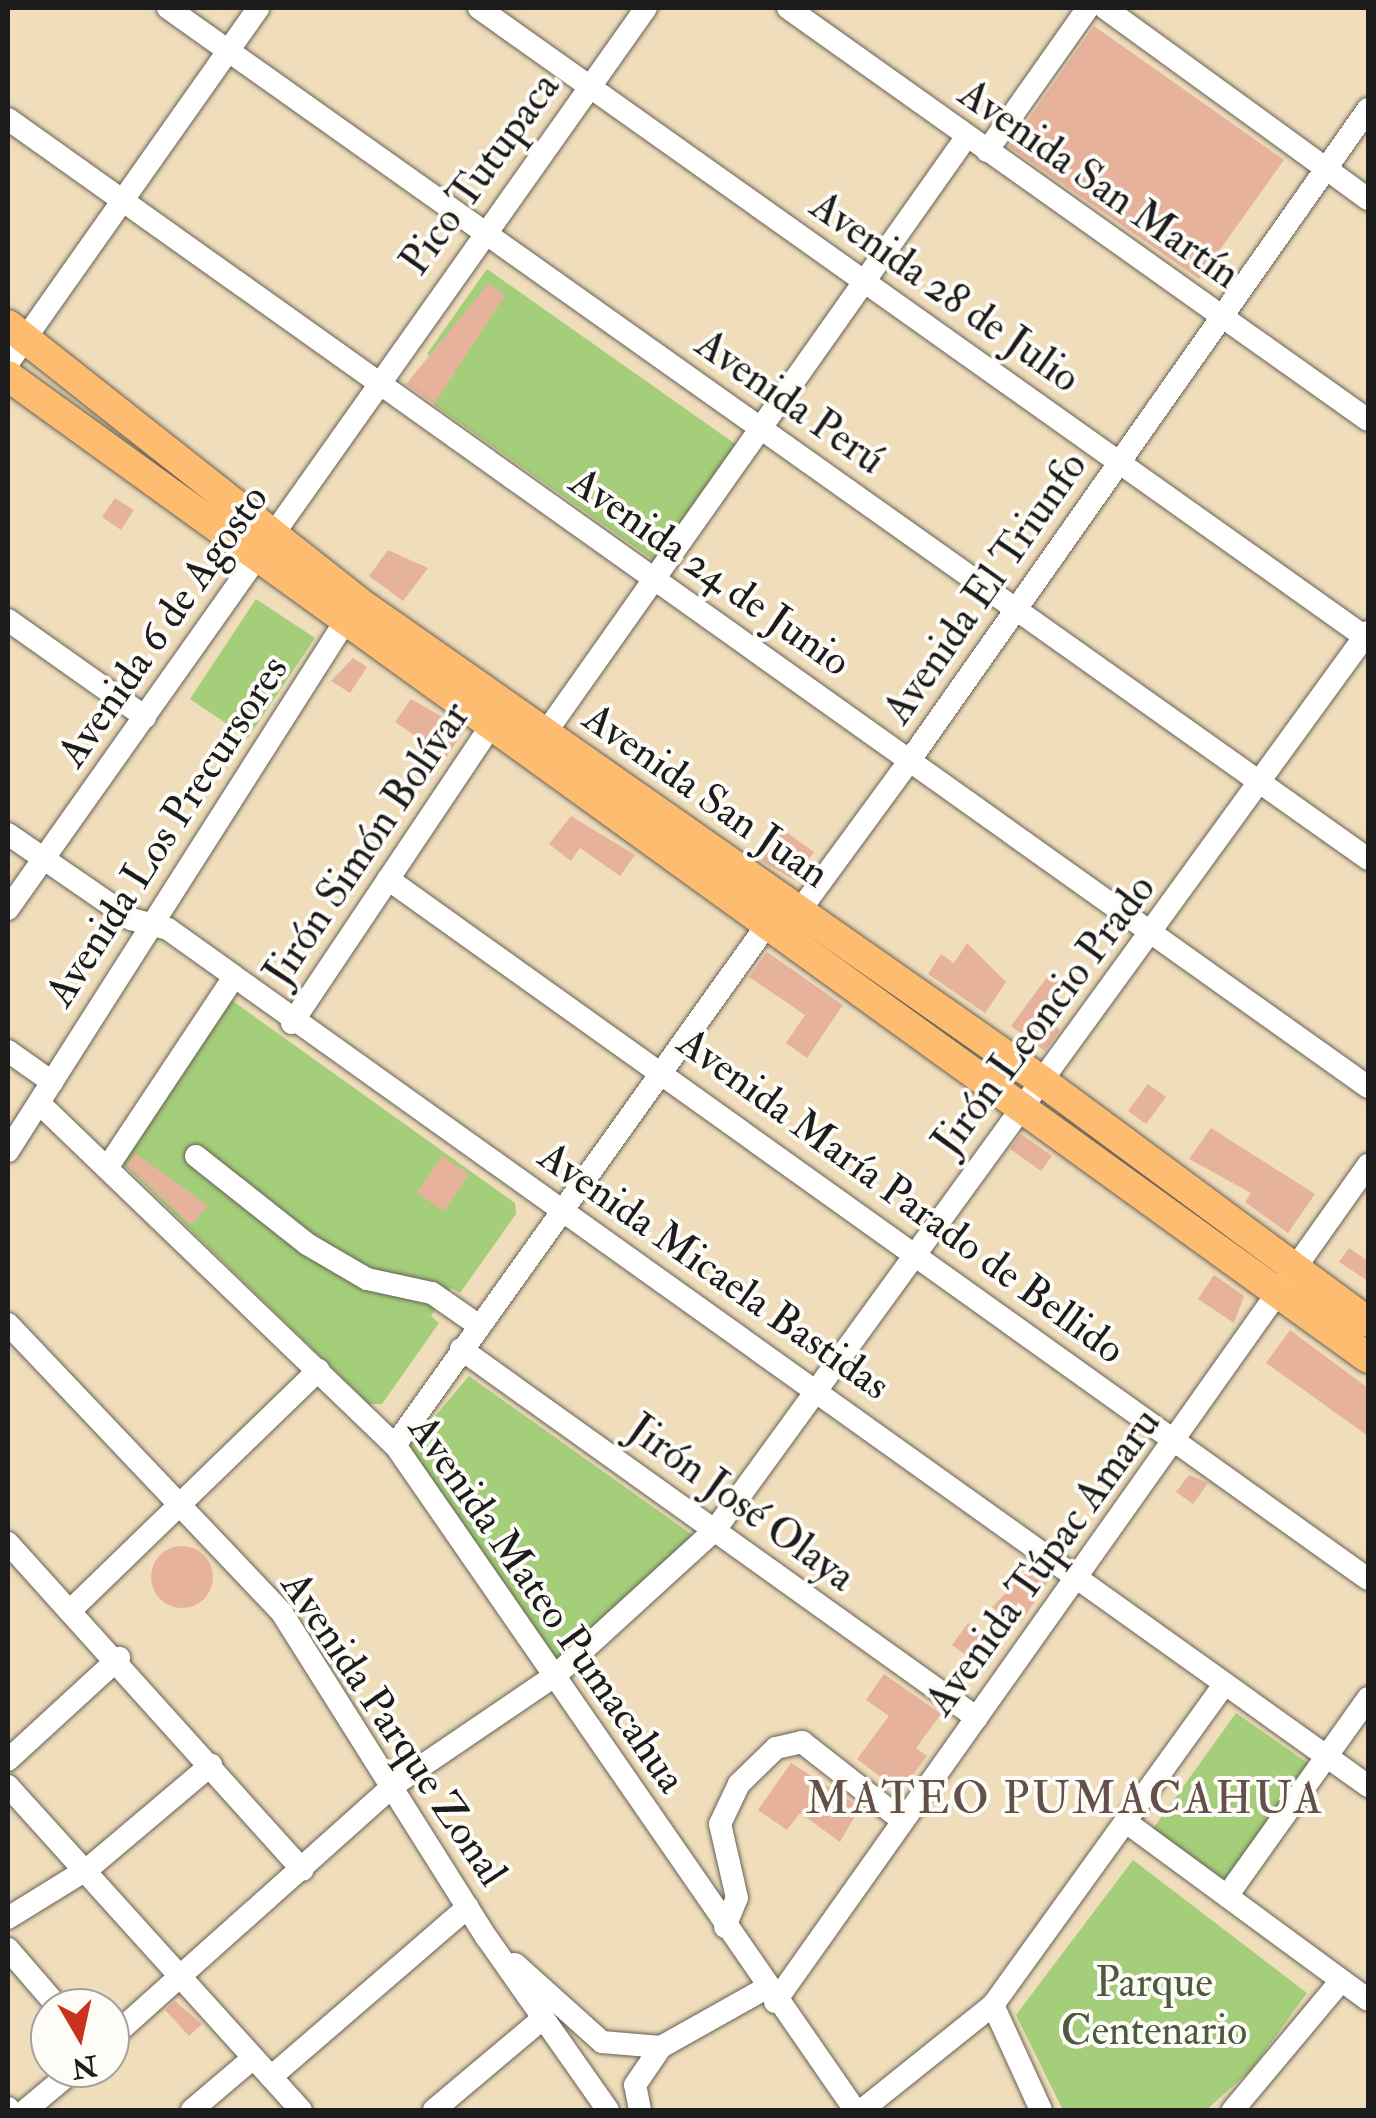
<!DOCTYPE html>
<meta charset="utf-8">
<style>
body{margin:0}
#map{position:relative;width:1376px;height:2118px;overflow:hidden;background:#efddbb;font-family:"IM FELL Double Pica",serif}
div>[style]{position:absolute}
.green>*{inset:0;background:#a4ce7a}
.building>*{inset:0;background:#e7b29c}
.round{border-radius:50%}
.roads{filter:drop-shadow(0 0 2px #666054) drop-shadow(0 0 2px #666054)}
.minor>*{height:22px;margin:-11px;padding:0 11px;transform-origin:11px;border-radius:11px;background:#fff}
.major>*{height:30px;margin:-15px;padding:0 15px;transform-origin:15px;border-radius:15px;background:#febc70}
span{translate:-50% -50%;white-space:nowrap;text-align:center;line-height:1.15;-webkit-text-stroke:8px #fdfcf7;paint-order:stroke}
.street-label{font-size:42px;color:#1c1c1c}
.park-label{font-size:42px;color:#4c5a3d}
.neighbourhood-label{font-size:45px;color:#635049;letter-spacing:2.5px}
.frame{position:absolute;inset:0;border:10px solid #1c1c1c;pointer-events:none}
.north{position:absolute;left:30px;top:1988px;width:100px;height:100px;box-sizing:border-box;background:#fdfcf7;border:2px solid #a3a29f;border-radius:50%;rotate:171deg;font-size:28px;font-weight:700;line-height:40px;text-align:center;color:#1c1c1c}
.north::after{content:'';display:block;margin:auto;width:35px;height:45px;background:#c8321e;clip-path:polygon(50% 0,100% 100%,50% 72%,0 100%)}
</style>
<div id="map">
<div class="green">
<i style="clip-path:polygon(487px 269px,741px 448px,656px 562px,433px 404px,454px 374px,427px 354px)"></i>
<i style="clip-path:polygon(256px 599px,315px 638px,248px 738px,190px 699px)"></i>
<i style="clip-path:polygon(230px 999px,515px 1203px,516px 1214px,460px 1293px,451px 1288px,431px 1316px,439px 1323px,382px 1404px,369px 1404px,120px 1161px)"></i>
<i style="clip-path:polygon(469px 1376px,694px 1536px,555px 1662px,407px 1449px)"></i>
<i style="clip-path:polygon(1236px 1713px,1312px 1766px,1225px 1889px,1150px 1833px)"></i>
<i style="clip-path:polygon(1133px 1860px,1307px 1993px,1251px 2070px,1206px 2110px,1063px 2110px,1016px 2015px)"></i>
</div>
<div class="building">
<i style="clip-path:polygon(1094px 26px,1284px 160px,1199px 279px,1009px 147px)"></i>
<i style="clip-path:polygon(489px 283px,505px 295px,434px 404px,406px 384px)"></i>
<i style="clip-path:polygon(115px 498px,134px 510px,121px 530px,102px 517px)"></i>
<i style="clip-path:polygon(388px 550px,428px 568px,403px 601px,369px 576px)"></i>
<i style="clip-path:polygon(353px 658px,367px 667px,350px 693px,331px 681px)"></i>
<i style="clip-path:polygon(411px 699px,465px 730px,446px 757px,395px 722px)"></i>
<i style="clip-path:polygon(571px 816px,635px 855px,620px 876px,580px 848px,571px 861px,549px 844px)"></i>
<i style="clip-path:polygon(783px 830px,814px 852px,794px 880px,761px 861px)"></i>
<i style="clip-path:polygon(967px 943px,1006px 982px,985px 1013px,928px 974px,941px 954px,954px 963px)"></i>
<i style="clip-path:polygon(767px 952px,843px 1005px,807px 1058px,786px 1043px,805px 1015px,749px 977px)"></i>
<i style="clip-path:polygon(1050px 973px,1062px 982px,1039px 1014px,1060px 1030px,1045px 1051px,1011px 1026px)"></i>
<i style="clip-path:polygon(1148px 1084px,1166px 1097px,1146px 1124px,1128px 1111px)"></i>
<i style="clip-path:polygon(1211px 1128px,1315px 1194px,1288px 1233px,1245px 1202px,1251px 1193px,1189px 1159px)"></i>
<i style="clip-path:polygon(1021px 1134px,1052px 1156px,1041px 1171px,1010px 1149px)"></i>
<i style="clip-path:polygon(135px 1153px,208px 1206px,191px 1225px,127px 1166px)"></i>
<i style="clip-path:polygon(442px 1156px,469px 1174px,444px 1211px,417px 1193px)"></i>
<i style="clip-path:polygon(1349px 1248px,1368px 1261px,1368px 1281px,1339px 1262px)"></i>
<i style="clip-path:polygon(1214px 1275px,1244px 1296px,1234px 1323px,1198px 1299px)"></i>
<i style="clip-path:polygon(1290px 1330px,1368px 1388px,1368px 1436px,1266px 1363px)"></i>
<i style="clip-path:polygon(1189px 1475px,1208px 1483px,1193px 1504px,1176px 1492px)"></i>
<i class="round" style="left:151px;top:1546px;width:62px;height:62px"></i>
<i style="clip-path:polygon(1031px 1568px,1049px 1580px,1019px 1625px,992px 1607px)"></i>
<i style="clip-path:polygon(968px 1623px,1002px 1647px,985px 1669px,952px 1645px)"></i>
<i style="clip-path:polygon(884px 1674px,941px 1714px,916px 1748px,927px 1756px,900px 1792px,857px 1759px,889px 1716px,866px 1700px)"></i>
<i style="clip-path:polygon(791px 1763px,860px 1807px,840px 1842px,800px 1813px,787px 1830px,758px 1810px)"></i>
<i style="clip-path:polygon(175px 2001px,202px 2024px,189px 2036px,165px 2010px)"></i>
</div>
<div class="roads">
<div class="minor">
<i style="left:168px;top:8px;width:1471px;rotate:35.34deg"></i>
<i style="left:479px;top:8px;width:1090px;rotate:35.37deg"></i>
<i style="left:788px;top:8px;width:711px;rotate:35.39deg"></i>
<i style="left:1105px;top:8px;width:325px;rotate:36deg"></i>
<i style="left:8px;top:119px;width:1669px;rotate:35.44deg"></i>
<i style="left:987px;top:151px;width:175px;rotate:-54.8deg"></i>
<i style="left:8px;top:363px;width:434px;rotate:-54.8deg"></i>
<i style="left:8px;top:620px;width:168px;rotate:35.3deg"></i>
<i style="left:544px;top:735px;width:733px;rotate:-54.77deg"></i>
<i style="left:8px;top:834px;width:150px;rotate:34.6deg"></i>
<i style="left:131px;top:919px;width:38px;rotate:15deg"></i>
<i style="left:168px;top:929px;width:1475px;rotate:35.53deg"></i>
<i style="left:388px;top:879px;width:1204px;rotate:35.54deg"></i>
<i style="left:8px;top:909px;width:1104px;rotate:-54.7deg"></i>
<i style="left:292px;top:1023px;width:372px;rotate:-56.2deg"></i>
<i style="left:8px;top:1051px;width:54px;rotate:35.2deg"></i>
<i style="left:39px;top:1103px;width:494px;rotate:43.9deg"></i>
<i style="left:395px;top:1445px;width:809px;rotate:55.33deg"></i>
<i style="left:8px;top:1151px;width:642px;rotate:-57.52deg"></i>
<i style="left:196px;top:1156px;width:142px;rotate:38.4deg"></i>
<i style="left:307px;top:1244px;width:69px;rotate:30.3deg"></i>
<i style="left:367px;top:1279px;width:66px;rotate:12.2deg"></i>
<i style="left:432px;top:1293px;width:56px;rotate:34.8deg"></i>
<i style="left:107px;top:1168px;width:226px;rotate:-56.4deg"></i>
<i style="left:8px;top:1324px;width:398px;rotate:46.5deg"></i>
<i style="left:282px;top:1613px;width:384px;rotate:57.8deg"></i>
<i style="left:487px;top:1938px;width:210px;rotate:54.9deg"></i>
<i style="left:461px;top:1349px;width:634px;rotate:35.57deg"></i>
<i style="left:395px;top:1445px;width:634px;rotate:-54.43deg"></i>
<i style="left:764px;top:929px;width:38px;rotate:-25deg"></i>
<i style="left:798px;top:913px;width:190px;rotate:-53.8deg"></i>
<i style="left:910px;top:760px;width:796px;rotate:-54.87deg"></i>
<i style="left:8px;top:1543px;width:440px;rotate:48deg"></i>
<i style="left:73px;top:1608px;width:342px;rotate:-44.1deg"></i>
<i style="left:8px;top:1760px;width:151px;rotate:-42.6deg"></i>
<i style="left:8px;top:1786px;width:437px;rotate:47.9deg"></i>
<i style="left:1126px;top:1822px;width:300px;rotate:36.3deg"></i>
<i style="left:1227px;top:1896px;width:243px;rotate:-54.5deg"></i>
<i style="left:8px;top:1918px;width:95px;rotate:-31.7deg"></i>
<i style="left:89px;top:1868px;width:160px;rotate:-40.2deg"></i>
<i style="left:725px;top:1927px;width:31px;rotate:-68deg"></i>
<i style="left:737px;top:1898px;width:76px;rotate:-102.9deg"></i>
<i style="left:720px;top:1824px;width:44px;rotate:-64.6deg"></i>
<i style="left:739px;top:1784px;width:52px;rotate:-44.2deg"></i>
<i style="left:776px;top:1748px;width:27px;rotate:-13deg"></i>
<i style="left:802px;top:1742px;width:128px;rotate:38deg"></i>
<i style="left:8px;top:1949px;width:78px;rotate:49.2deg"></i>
<i style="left:515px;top:1964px;width:117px;rotate:41.9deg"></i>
<i style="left:602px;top:2042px;width:59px;rotate:4.8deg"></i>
<i style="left:775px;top:2002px;width:1026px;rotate:-54.68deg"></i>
<i style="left:993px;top:2005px;width:115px;rotate:65.4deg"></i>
<i style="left:110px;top:2039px;width:381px;rotate:-41.8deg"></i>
<i style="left:394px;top:1785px;width:196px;rotate:-34.2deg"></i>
<i style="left:556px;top:1675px;width:215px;rotate:-42.4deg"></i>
<i style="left:715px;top:1530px;width:1110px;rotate:-53.98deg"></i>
<i style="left:271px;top:2077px;width:260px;rotate:-40.8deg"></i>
<i style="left:8px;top:2108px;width:3px;rotate:45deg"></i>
<i style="left:26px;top:2110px;width:65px;rotate:-40deg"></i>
<i style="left:192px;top:2110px;width:80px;rotate:-40.4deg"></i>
<i style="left:434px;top:2110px;width:140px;rotate:-40.1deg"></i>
<i style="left:640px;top:2110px;width:25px;rotate:-101deg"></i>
<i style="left:635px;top:2085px;width:46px;rotate:-55.6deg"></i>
<i style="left:661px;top:2047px;width:120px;rotate:-29.3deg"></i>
<i style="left:862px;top:2110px;width:168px;rotate:-38.7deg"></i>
<i style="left:993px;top:2005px;width:395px;rotate:-54.2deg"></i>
<i style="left:1233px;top:2110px;width:168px;rotate:-50.1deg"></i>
</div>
<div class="major">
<i style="left:8px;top:325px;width:445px;rotate:38.3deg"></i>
<i style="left:357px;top:601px;width:836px;rotate:35.02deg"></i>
<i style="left:1042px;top:1081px;width:405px;rotate:36.5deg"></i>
<i style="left:8px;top:376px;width:1677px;rotate:35.83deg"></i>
</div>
</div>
<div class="street-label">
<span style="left:480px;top:174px;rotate:-54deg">Pico Tutupaca</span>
<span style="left:1099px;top:184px;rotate:35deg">Avenida San Martín</span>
<span style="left:945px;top:292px;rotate:35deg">Avenida 28 de Julio</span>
<span style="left:790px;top:402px;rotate:35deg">Avenida Perú</span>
<span style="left:710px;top:572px;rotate:35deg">Avenida 24 de Junio</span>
<span style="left:985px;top:588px;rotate:-55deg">Avenida El Triunfo</span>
<span style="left:163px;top:626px;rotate:-55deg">Avenida 6 de Agosto</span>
<span style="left:706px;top:796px;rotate:35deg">Avenida San Juan</span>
<span style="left:167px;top:831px;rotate:-57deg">Avenida Los Precursores</span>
<span style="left:367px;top:844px;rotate:-56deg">Jirón Simón Bolívar</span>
<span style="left:1044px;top:1015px;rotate:-53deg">Jirón Leoncio Prado</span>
<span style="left:901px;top:1196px;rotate:36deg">Avenida María Parado de Bellido</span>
<span style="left:714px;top:1271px;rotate:35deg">Avenida Micaela Bastidas</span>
<span style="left:741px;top:1503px;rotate:36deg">Jirón José Olaya</span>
<span style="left:1043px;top:1562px;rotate:-54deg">Avenida Túpac Amaru</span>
<span style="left:547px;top:1604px;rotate:55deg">Avenida Mateo Pumacahua</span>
<span style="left:394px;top:1729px;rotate:56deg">Avenida Parque Zonal</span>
</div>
<div class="park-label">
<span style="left:1154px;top:2007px">Parque<br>Centenario</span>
</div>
<div class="neighbourhood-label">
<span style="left:1065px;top:1800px">MATEO PUMACAHUA</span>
</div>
<div class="frame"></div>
<div class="north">N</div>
</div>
